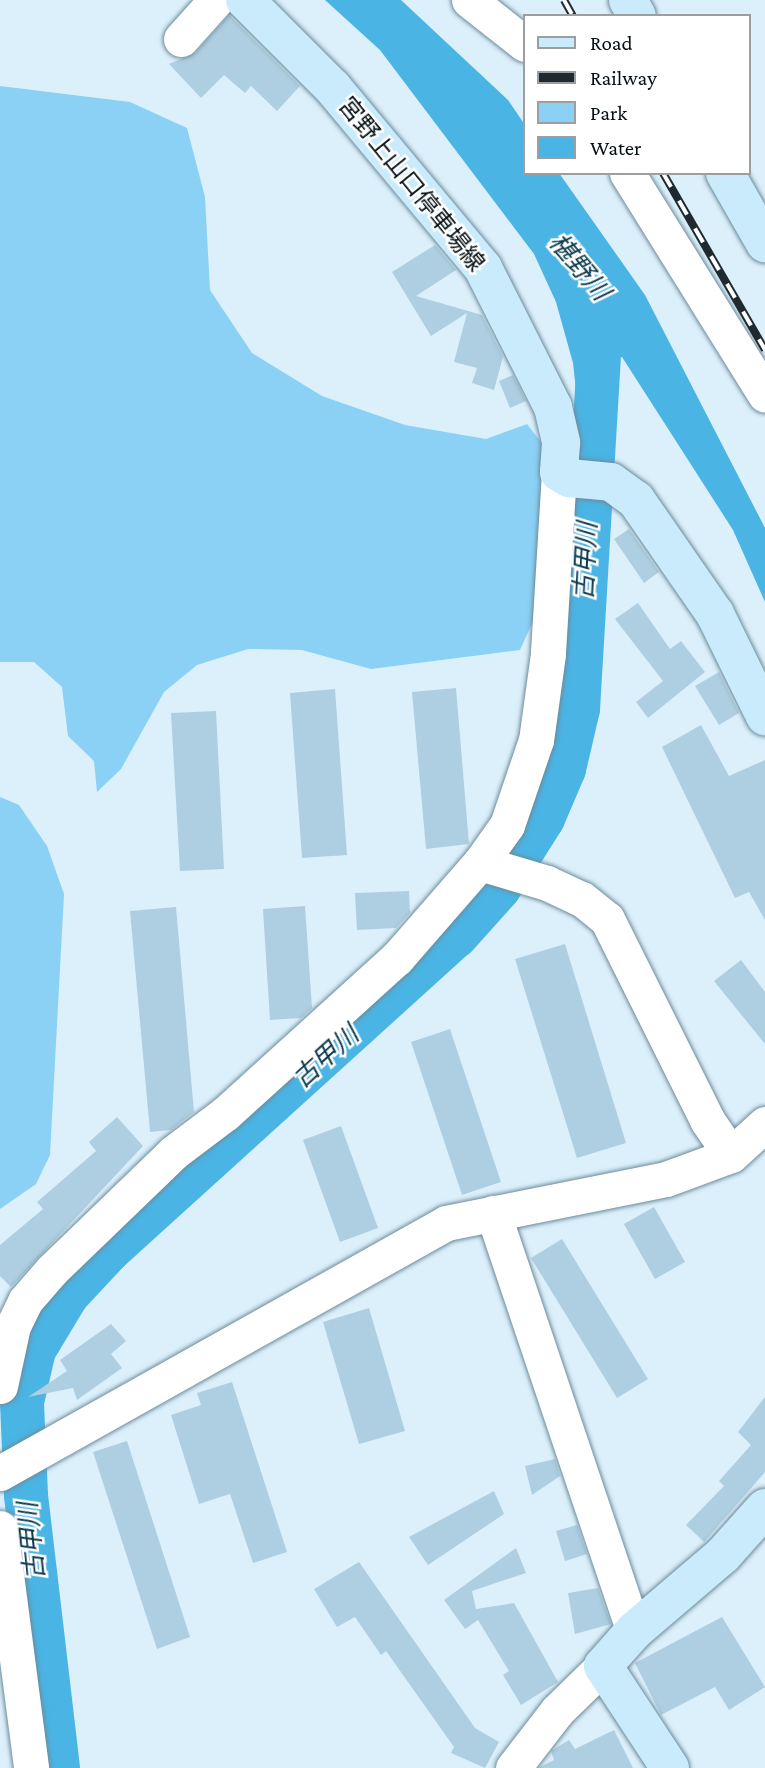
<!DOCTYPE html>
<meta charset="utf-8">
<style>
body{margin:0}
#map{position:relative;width:765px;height:1768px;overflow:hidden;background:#dcf0fb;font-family:"Crimson Pro","Noto Sans JP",serif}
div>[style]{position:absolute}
.green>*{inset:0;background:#8ad1f5}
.water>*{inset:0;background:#4ab4e4}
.river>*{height:44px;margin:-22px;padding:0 22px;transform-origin:22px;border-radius:22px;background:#4ab4e4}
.building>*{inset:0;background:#aecfe1}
.roads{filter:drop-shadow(0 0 2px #6c8b9b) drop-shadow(0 0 2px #6c8b9b)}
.minor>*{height:35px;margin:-17.5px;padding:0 17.5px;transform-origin:17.5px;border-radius:17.5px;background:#fff}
.major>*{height:38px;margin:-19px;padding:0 19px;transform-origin:19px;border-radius:19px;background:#caebfb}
.rail>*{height:8px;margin-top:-4px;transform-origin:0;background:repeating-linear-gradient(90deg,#fff 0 16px,#1e2a30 0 32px);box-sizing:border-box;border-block:2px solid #1e2a30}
span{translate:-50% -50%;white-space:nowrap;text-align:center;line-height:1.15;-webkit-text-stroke:5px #fff;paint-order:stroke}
.street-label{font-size:24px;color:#051016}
.water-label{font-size:26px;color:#0b3a4e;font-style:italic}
.legend{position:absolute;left:523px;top:14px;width:228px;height:161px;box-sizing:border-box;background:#fff;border:2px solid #9b9fa2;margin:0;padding:9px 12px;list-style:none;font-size:21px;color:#051016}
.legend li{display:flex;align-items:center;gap:14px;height:35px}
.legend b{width:35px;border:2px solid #9b9fa2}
</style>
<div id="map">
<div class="green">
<i style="clip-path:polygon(0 86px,130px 102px,187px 128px,205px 197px,210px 290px,252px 353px,322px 396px,405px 425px,486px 439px,527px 424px,544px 446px,535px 617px,520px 650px,371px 669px,302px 650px,248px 649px,197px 665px,164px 692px,121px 769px,97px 792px,94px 761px,68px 736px,62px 687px,34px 662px,0 662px)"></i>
<i style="clip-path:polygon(0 797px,19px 805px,47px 846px,64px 894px,50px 1155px,36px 1184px,0 1209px)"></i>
</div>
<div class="water">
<i style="clip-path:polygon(325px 0,401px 0,508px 100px,525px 125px,525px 173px,559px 173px,645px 295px,765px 528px,765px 602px,733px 530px,622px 357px,603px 365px,600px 411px,581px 434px,573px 363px,556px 302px,534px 254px,380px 50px)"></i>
</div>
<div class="river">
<i style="left:58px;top:1768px;width:275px;rotate:-96.7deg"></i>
<i style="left:26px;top:1495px;width:93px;rotate:-92.5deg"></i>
<i style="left:22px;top:1402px;width:53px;rotate:-77deg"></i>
<i style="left:34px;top:1350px;width:64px;rotate:-59deg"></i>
<i style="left:67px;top:1295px;width:60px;rotate:-47deg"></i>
<i style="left:108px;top:1251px;width:469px;rotate:-42.2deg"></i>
<i style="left:456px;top:936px;width:64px;rotate:-48.1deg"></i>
<i style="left:499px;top:888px;width:83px;rotate:-57.8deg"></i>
<i style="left:543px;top:818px;width:53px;rotate:-66.8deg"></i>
<i style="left:564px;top:769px;width:62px;rotate:-76.9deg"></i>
<i style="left:578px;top:709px;width:351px;rotate:-86.6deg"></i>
</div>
<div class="building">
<i style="clip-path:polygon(229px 15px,300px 86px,277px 111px,251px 86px,245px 93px,224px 75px,201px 98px,169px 64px,195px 53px)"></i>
<i style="clip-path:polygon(435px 245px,456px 270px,416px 296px,482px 315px,503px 357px,494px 390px,472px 383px,477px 368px,454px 362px,467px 313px,431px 336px,392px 272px)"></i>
<i style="clip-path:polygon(513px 375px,526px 401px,510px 408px,499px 381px)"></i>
<i style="clip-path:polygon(629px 529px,659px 572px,644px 583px,614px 539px)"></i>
<i style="clip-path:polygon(638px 603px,670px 649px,681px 641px,705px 672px,648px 718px,636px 702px,663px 681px,615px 619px)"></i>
<i style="clip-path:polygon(719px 672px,739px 713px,719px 725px,695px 686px)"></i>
<i style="clip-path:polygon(456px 688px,469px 844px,426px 849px,412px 692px)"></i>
<i style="clip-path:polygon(335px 689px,347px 855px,302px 858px,290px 693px)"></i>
<i style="clip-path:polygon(216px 711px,224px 869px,180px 871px,171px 713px)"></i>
<i style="clip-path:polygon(701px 725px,729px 776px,765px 760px,765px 920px,749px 892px,735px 898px,662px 747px)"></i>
<i style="clip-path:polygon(409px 891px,410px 913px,396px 928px,357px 930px,355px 893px)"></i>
<i style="clip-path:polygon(305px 906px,312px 1008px,301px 1018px,270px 1020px,263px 909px)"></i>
<i style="clip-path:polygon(176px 907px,194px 1112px,171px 1130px,150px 1132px,130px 911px)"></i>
<i style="clip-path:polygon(565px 944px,626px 1143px,577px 1158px,515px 959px)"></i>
<i style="clip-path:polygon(741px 960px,765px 992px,765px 1044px,714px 981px)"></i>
<i style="clip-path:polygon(450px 1029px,501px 1182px,462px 1195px,411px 1042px)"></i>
<i style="clip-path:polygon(117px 1117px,143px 1146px,11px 1287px,0 1276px,0 1245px,43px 1209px,37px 1202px,96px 1151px,89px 1142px)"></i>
<i style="clip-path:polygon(341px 1126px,378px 1228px,340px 1242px,303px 1140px)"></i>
<i style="clip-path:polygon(654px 1207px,685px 1262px,655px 1279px,624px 1224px)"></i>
<i style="clip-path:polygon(562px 1239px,648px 1379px,617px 1398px,531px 1258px)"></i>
<i style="clip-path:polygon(369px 1308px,405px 1431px,359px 1444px,323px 1322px)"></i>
<i style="clip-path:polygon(111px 1324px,126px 1341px,111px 1354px,122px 1368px,77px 1400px,73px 1388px,28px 1397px,67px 1371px,60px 1360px)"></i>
<i style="clip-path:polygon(232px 1382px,287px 1552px,253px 1563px,230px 1494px,199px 1504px,171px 1415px,201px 1405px,197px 1393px)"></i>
<i style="clip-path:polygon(765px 1397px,765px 1472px,704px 1542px,686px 1525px,724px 1486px,719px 1481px,751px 1445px,738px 1432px)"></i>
<i style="clip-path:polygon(127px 1441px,190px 1637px,157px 1649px,93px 1452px)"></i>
<i style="clip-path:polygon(555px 1459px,560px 1476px,532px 1495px,525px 1466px)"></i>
<i style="clip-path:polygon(494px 1491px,504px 1514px,428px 1565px,409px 1537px)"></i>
<i style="clip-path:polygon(577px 1525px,587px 1554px,565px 1561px,556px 1531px)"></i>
<i style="clip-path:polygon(516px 1548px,526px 1573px,472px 1591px,476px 1609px,514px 1603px,558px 1682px,521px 1705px,503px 1675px,509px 1671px,478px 1620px,465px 1629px,444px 1600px)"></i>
<i style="clip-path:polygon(359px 1562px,475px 1728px,499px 1742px,485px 1768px,451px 1753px,454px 1747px,386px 1651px,381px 1655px,355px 1617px,337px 1627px,314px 1589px)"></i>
<i style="clip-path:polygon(598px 1588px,611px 1624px,575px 1634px,568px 1593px)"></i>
<i style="clip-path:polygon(722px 1617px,765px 1687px,729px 1710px,715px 1687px,661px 1715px,635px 1663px)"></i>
<i style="clip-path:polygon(614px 1730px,633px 1768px,538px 1768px,554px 1760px,551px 1751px,569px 1740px,575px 1749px)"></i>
</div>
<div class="roads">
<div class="minor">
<i style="left:469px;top:0;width:71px;rotate:38.2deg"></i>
<i style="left:181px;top:39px;width:52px;rotate:-48.1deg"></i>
<i style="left:627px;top:173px;width:261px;rotate:58.1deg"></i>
<i style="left:559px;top:472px;width:182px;rotate:93.5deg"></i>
<i style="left:548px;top:654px;width:87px;rotate:97.9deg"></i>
<i style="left:536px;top:740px;width:90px;rotate:108.8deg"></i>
<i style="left:507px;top:825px;width:47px;rotate:125.4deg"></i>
<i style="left:480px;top:863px;width:70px;rotate:16.6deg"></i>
<i style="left:547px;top:883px;width:38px;rotate:25deg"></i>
<i style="left:582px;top:899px;width:32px;rotate:39deg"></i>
<i style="left:607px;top:919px;width:225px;rotate:63.5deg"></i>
<i style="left:707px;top:1120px;width:42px;rotate:55.6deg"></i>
<i style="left:493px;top:1213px;width:441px;rotate:71.4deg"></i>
<i style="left:0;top:1386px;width:61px;rotate:-77.8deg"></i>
<i style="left:13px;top:1326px;width:28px;rotate:-64deg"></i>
<i style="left:25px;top:1301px;width:41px;rotate:-48.9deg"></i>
<i style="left:52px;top:1270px;width:168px;rotate:-44deg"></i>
<i style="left:173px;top:1153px;width:66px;rotate:-37deg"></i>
<i style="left:226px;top:1113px;width:231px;rotate:-42.2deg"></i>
<i style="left:397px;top:958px;width:126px;rotate:-48.9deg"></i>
<i style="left:0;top:1473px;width:511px;rotate:-29.27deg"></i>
<i style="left:446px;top:1223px;width:224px;rotate:-11.3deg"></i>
<i style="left:666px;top:1179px;width:69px;rotate:-20.3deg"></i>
<i style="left:731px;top:1155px;width:46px;rotate:-42.4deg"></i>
<i style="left:0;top:1528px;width:242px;rotate:82.6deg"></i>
<i style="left:513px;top:1768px;width:72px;rotate:-52.3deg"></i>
<i style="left:557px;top:1711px;width:64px;rotate:-44.4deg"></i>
</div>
<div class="major">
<i style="left:245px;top:0;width:124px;rotate:45deg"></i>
<i style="left:333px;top:88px;width:234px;rotate:50.2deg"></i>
<i style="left:483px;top:268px;width:156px;rotate:63.3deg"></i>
<i style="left:553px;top:407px;width:37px;rotate:77deg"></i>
<i style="left:561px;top:443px;width:29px;rotate:94deg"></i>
<i style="left:559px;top:472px;width:12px;rotate:31deg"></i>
<i style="left:569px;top:478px;width:42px;rotate:5.4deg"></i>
<i style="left:611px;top:482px;width:31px;rotate:36deg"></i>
<i style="left:636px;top:500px;width:139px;rotate:55.3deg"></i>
<i style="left:715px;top:614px;width:114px;rotate:63.9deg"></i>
<i style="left:628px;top:0;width:18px;rotate:61deg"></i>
<i style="left:725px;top:173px;width:81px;rotate:60.3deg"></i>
<i style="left:670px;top:1768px;width:122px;rotate:-123.3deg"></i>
<i style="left:603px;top:1666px;width:47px;rotate:-48.5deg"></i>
<i style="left:634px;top:1631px;width:117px;rotate:-40.5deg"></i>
<i style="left:723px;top:1555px;width:63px;rotate:-48.2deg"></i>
</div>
</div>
<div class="rail">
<i style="left:564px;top:0;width:18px;rotate:61deg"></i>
<i style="left:663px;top:173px;width:204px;rotate:60deg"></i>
</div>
<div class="street-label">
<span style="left:412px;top:184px;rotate:51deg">宮野上山口停車場線</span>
</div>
<div class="water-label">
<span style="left:579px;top:267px;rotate:50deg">椹野川</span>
<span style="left:586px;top:561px;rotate:-87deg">古甲川</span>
<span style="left:326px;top:1057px;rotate:-42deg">古甲川</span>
<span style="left:32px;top:1541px;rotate:-96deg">古甲川</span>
</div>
<ul class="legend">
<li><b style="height:9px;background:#caebfb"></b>Road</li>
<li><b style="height:9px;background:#1e2a30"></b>Railway</li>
<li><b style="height:19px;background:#8ad1f5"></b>Park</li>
<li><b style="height:19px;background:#4ab4e4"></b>Water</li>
</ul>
</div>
